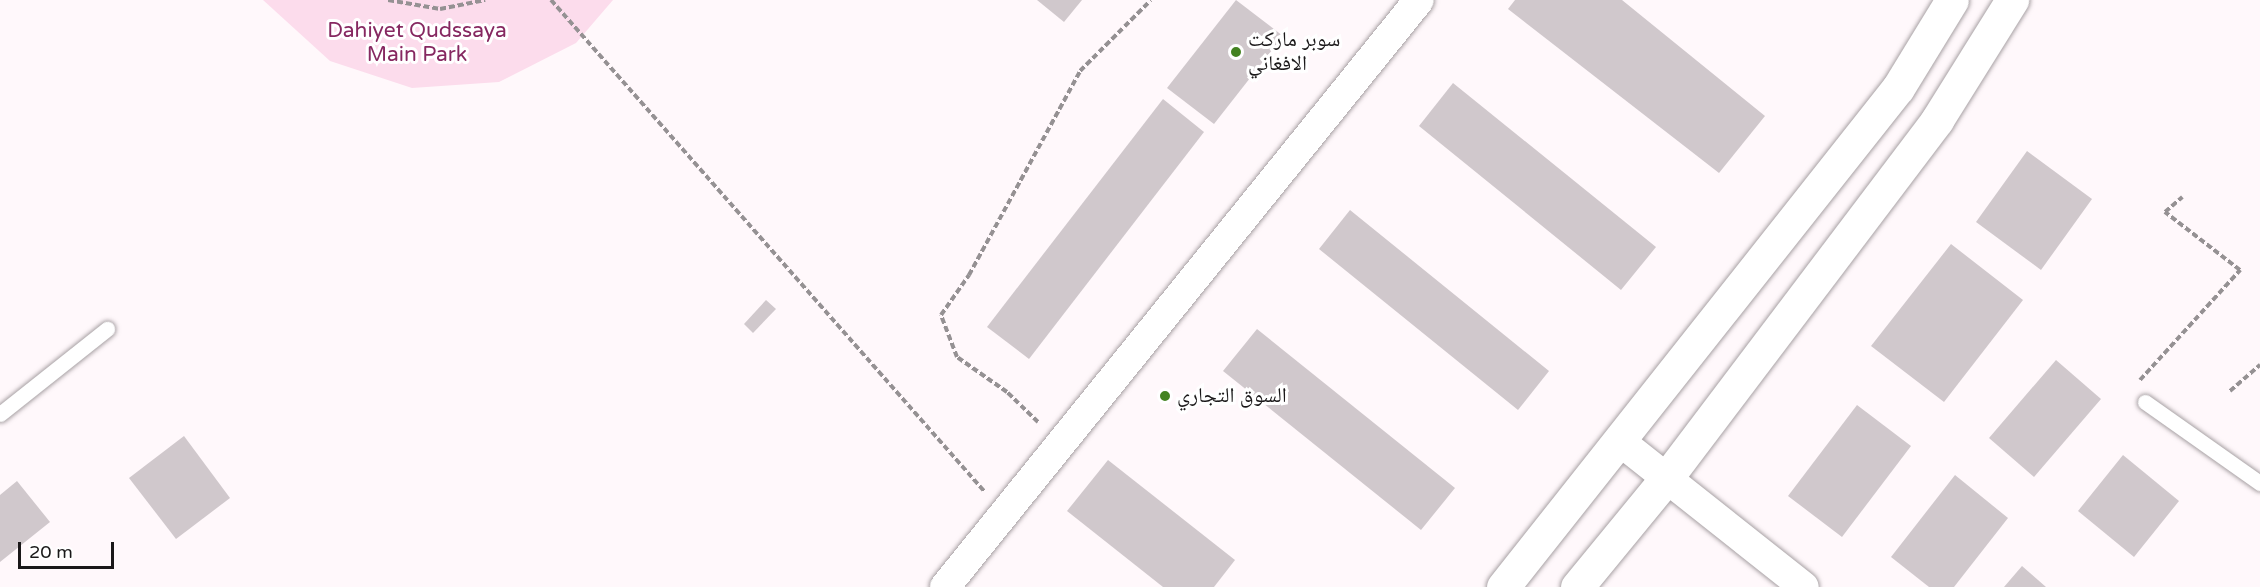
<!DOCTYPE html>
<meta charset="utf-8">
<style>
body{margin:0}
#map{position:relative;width:2260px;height:587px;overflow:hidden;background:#fff8fb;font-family:"Varela Round","Noto Naskh Arabic",sans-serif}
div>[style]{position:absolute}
.green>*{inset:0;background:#fcdcec}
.building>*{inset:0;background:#d0c8cc}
.path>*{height:4px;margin-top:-2px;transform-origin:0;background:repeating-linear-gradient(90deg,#959193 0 6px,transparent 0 9px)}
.roads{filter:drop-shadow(0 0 2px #a8a1a4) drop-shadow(0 0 2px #a8a1a4)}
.service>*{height:15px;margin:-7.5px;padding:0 7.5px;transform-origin:7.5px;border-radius:7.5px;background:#fff}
.minor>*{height:30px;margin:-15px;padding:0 15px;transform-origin:15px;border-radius:15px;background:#fff}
.secondary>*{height:33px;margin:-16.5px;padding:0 16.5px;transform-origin:16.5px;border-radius:16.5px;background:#fff}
.dots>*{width:16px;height:16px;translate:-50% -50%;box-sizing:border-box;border:3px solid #fff;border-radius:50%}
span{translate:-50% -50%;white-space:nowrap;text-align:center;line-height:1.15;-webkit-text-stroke:6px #fff;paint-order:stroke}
.park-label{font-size:21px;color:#862861}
.poi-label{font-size:21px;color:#1a1819}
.left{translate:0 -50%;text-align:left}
.scale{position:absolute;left:18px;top:542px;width:96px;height:27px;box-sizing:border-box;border:3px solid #1a1819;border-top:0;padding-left:8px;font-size:18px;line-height:21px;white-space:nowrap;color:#1a1819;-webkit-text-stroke:4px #fff;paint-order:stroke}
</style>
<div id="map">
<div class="green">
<i style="clip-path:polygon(263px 0,613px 0,576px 43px,499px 82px,412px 88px,330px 61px)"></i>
</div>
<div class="building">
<i style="clip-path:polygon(1037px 0,1082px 0,1064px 22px)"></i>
<i style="clip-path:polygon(1236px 0,1283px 36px,1214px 124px,1167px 88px)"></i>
<i style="clip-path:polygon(1515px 0,1622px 0,1765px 116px,1719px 173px,1508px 9px)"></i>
<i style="clip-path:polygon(1453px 83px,1656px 247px,1621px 290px,1419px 126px)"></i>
<i style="clip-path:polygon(1163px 99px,1204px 132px,1029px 359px,987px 327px)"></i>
<i style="clip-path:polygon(2027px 151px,2092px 199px,2041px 270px,1976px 222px)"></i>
<i style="clip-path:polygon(1350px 210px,1549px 371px,1518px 410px,1319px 249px)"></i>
<i style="clip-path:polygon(1951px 244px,2023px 300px,1944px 402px,1871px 346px)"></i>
<i style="clip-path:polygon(766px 300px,776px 309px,753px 333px,744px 324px)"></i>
<i style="clip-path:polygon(1257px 329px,1455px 488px,1421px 530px,1223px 371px)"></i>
<i style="clip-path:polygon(2056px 360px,2101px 399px,2034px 477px,1989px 438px)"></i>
<i style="clip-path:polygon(1857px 405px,1911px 446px,1842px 537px,1788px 496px)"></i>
<i style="clip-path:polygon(184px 436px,230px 498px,176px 539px,129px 478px)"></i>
<i style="clip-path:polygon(2123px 455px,2179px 501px,2134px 557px,2078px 511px)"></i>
<i style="clip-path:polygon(1108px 460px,1235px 560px,1214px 587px,1163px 587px,1067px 511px)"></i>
<i style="clip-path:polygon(1955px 475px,2008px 518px,1954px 587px,1929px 587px,1891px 557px)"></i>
<i style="clip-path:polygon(17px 481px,50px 522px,0 562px,0 495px)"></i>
<i style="clip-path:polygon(2022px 566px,2046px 587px,2004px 587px)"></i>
</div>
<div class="path">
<i style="left:388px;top:0;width:53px;rotate:9.8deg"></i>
<i style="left:440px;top:9px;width:46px;rotate:-11.3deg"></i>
<i style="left:551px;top:0;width:655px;rotate:48.59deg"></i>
<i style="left:2140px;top:380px;width:149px;rotate:-47.7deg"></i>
<i style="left:2240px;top:270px;width:95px;rotate:-142.3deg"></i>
<i style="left:2165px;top:212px;width:23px;rotate:-41deg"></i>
<i style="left:2230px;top:391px;width:40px;rotate:-41deg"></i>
<i style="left:1038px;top:422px;width:43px;rotate:-135.9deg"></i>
<i style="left:1007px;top:392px;width:61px;rotate:-145deg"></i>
<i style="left:957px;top:357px;width:45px;rotate:-110.9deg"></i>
<i style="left:941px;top:315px;width:49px;rotate:-55deg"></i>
<i style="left:969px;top:275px;width:232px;rotate:-61.4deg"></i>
<i style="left:1080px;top:71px;width:100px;rotate:-45deg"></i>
</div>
<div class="roads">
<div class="service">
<i style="left:2145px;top:402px;width:141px;rotate:35.2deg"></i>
<i style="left:0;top:414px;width:137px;rotate:-38.5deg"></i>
</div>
<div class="minor">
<i style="left:1621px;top:442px;width:233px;rotate:38.4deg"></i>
<i style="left:945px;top:587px;width:754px;rotate:-51.08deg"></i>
</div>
<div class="secondary">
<i style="left:1503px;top:587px;width:636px;rotate:-51.64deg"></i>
<i style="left:1898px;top:88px;width:103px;rotate:-58.5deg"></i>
<i style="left:1577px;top:587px;width:139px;rotate:-50.6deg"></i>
<i style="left:1665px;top:480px;width:451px;rotate:-52.9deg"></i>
<i style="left:1937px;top:120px;width:142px;rotate:-58deg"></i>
</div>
</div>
<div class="dots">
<i style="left:1236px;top:52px;background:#438221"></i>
<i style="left:1165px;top:396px;background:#438221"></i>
</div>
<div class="park-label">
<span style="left:417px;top:43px">Dahiyet Qudssaya<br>Main Park</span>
</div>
<div class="poi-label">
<span class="left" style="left:1248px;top:52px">سوبر ماركت<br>الافغاني</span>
<span class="left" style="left:1177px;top:396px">السوق التجاري</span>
</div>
<div class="scale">20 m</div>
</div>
